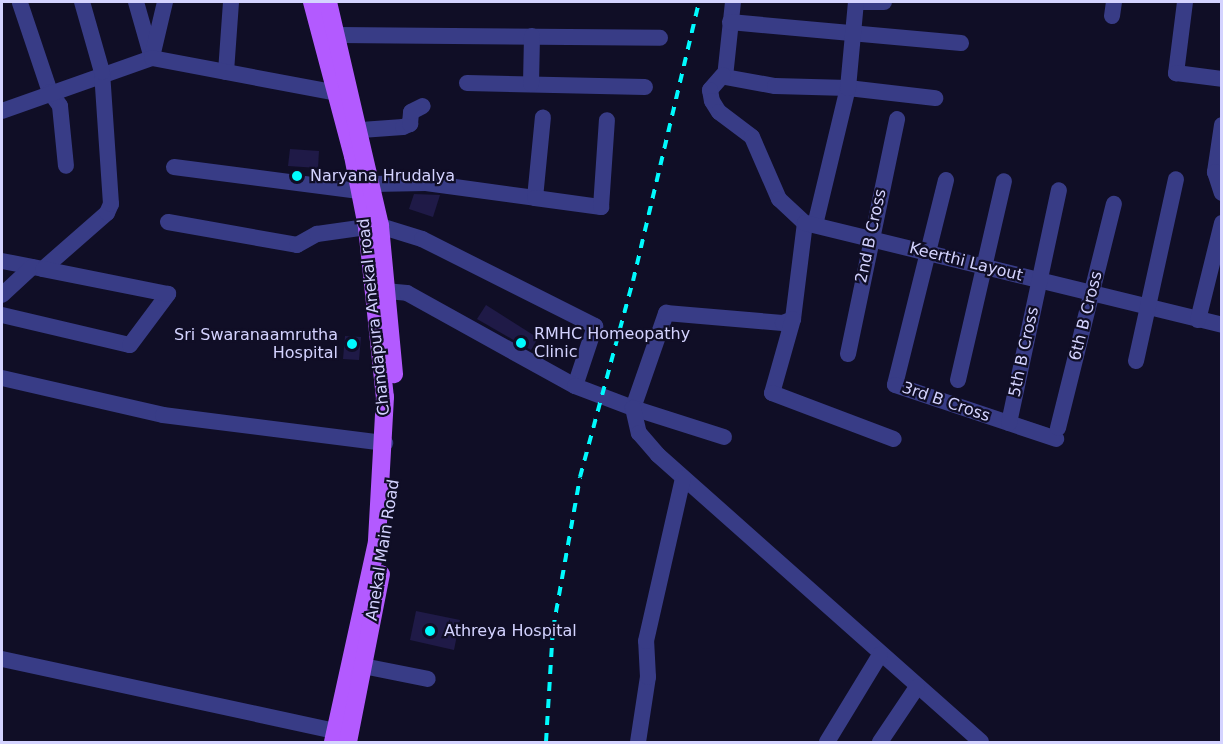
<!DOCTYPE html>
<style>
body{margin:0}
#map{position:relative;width:1223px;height:744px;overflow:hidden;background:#100e26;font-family:"DejaVu Sans",sans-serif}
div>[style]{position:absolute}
.building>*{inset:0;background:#1f1a47}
.minor>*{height:16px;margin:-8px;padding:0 8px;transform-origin:8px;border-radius:8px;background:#383c86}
.major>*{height:18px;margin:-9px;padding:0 9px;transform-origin:9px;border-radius:9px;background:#b35aff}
.rail>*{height:4px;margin-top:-2px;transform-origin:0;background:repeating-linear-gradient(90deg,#00fafe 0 9px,transparent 0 17px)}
.dots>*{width:16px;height:16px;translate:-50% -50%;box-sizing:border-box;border:3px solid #100e26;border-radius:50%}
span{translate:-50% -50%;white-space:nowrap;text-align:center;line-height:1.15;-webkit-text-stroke:4.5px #100e26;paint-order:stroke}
.poi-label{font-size:16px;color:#d4d3ff}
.left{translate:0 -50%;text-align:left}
.right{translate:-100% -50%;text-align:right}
.street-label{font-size:16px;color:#d4d3ff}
.frame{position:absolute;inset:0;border:3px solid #d4d3ff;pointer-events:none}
</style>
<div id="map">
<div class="building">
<i style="clip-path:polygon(290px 149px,319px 151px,318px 168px,288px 166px)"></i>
<i style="clip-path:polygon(414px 194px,440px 195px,433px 217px,409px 209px)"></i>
<i style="clip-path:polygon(486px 305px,538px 338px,531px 350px,477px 319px)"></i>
<i style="clip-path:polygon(345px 336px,361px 337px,359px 360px,343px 359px)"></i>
<i style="clip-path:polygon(416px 611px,460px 620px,454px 650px,410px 640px)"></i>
</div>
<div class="minor">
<i style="left:136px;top:2px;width:58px;rotate:74.1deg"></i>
<i style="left:733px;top:2px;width:75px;rotate:96.1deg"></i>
<i style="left:725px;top:77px;width:51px;rotate:10.2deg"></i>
<i style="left:775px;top:86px;width:73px;rotate:1.6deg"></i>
<i style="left:848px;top:88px;width:88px;rotate:6.6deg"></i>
<i style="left:857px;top:2px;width:27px"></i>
<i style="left:1185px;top:2px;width:72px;rotate:97.2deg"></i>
<i style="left:1176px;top:73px;width:46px;rotate:7.4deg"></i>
<i style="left:20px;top:3px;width:94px;rotate:71.4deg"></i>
<i style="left:50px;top:92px;width:17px;rotate:54deg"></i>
<i style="left:60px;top:106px;width:60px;rotate:84.3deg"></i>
<i style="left:1112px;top:16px;width:14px;rotate:-82deg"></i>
<i style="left:730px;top:22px;width:232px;rotate:5.2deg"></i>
<i style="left:338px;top:35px;width:322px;rotate:0.5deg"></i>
<i style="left:152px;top:57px;width:57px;rotate:-76.7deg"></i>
<i style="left:226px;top:72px;width:70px;rotate:-85.9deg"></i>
<i style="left:723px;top:75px;width:20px;rotate:131deg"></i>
<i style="left:710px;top:90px;width:11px;rotate:80deg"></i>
<i style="left:712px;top:101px;width:13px;rotate:58deg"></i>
<i style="left:719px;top:112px;width:41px;rotate:37.1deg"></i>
<i style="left:752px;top:137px;width:68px;rotate:66.5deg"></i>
<i style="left:779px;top:199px;width:35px;rotate:43deg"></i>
<i style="left:467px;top:83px;width:178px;rotate:1.3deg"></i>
<i style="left:531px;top:84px;width:48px;rotate:-88.8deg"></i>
<i style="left:2px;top:111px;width:159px;rotate:-19.5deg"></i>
<i style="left:152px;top:58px;width:188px;rotate:10.7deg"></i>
<i style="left:1222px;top:125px;width:48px;rotate:98.5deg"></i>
<i style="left:1215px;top:172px;width:22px;rotate:72deg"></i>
<i style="left:361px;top:130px;width:42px;rotate:-4.1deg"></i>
<i style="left:403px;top:127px;width:8px;rotate:-23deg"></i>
<i style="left:410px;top:124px;width:12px;rotate:-85deg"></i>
<i style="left:411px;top:112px;width:13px;rotate:-27deg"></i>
<i style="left:174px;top:167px;width:187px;rotate:7.4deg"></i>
<i style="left:946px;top:180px;width:211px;rotate:104deg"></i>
<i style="left:895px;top:385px;width:170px;rotate:18.5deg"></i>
<i style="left:372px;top:184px;width:54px;rotate:-1.1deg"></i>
<i style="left:426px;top:183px;width:110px;rotate:7.8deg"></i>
<i style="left:535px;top:198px;width:81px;rotate:-84.4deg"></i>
<i style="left:535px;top:198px;width:67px;rotate:7.8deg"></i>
<i style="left:601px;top:207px;width:87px;rotate:-86.1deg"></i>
<i style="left:168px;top:222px;width:131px;rotate:10.1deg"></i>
<i style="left:297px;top:245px;width:23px;rotate:-29deg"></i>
<i style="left:317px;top:234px;width:50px;rotate:-8deg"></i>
<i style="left:815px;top:225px;width:141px;rotate:-76.5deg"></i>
<i style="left:848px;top:88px;width:86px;rotate:-84.7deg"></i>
<i style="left:380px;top:226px;width:44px;rotate:17.2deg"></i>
<i style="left:422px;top:239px;width:194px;rotate:26.7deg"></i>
<i style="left:595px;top:326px;width:63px;rotate:108.4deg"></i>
<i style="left:2px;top:261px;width:42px;rotate:11deg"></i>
<i style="left:43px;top:269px;width:85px;rotate:-41.2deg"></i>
<i style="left:107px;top:213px;width:10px;rotate:-66deg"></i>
<i style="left:111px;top:204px;width:132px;rotate:-93.9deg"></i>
<i style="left:102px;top:72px;width:73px;rotate:-105.9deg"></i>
<i style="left:374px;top:290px;width:33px;rotate:5deg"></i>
<i style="left:407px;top:293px;width:192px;rotate:29deg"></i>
<i style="left:575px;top:386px;width:62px;rotate:20.8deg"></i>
<i style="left:633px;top:408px;width:101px;rotate:-70.8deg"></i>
<i style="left:666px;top:313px;width:117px;rotate:4.9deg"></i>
<i style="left:783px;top:323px;width:11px;rotate:-22deg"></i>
<i style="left:793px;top:319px;width:97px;rotate:-82.9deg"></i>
<i style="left:805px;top:223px;width:429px;rotate:13.7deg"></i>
<i style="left:2px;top:295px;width:41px;rotate:-43deg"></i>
<i style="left:2px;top:315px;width:131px;rotate:13.2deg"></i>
<i style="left:130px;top:345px;width:64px;rotate:-53.3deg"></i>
<i style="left:168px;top:294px;width:127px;rotate:-168.7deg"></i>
<i style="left:793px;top:319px;width:77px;rotate:105.8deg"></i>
<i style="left:772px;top:393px;width:130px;rotate:20.7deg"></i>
<i style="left:1198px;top:320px;width:100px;rotate:-76.1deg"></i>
<i style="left:848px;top:354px;width:240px;rotate:-78.2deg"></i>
<i style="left:1136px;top:361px;width:186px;rotate:-77.6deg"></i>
<i style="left:2px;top:378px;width:165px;rotate:12.9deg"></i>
<i style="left:163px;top:415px;width:224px;rotate:7.2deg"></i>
<i style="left:958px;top:380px;width:204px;rotate:-77deg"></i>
<i style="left:1009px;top:423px;width:238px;rotate:-77.9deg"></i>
<i style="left:1058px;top:428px;width:231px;rotate:-76deg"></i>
<i style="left:724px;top:437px;width:96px;rotate:-162.3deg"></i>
<i style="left:633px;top:408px;width:26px;rotate:77deg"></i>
<i style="left:639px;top:433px;width:29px;rotate:49deg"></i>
<i style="left:658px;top:455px;width:432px;rotate:41.6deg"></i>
<i style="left:2px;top:659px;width:341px;rotate:12.2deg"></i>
<i style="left:363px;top:666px;width:66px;rotate:11.3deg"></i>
<i style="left:638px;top:742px;width:66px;rotate:-81.3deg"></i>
<i style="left:648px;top:677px;width:36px;rotate:-93deg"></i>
<i style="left:646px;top:641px;width:167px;rotate:-77.2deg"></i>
<i style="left:827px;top:742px;width:102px;rotate:-58.7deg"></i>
<i style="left:880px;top:742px;width:66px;rotate:-56.1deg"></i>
</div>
<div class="major">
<i style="left:312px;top:2px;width:159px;rotate:75.1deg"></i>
<i style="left:353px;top:156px;width:72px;rotate:78.8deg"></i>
<i style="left:367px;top:227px;width:171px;rotate:84deg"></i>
<i style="left:385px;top:397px;width:145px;rotate:93.2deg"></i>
<i style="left:377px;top:542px;width:205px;rotate:102.4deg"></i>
<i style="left:328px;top:2px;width:230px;rotate:76.9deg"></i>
<i style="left:380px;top:226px;width:149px;rotate:84.6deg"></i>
<i style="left:348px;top:742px;width:171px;rotate:-78.9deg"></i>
</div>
<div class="rail">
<i style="left:546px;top:742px;width:113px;rotate:-86.5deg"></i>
<i style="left:553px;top:629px;width:154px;rotate:-79.9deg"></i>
<i style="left:580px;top:477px;width:203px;rotate:-74.9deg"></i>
<i style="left:633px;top:281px;width:287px;rotate:-76.7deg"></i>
</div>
<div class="dots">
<i style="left:297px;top:176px;background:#00fafe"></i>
<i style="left:521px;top:343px;background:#00fafe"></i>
<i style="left:352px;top:344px;background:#00fafe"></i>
<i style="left:430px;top:631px;background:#00fafe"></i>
</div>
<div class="poi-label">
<span class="left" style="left:310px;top:176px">Naryana Hrudalya</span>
<span class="left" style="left:534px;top:343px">RMHC Homeopathy<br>Clinic</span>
<span class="right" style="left:338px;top:344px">Sri Swaranaamrutha<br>Hospital</span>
<span class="left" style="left:444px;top:631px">Athreya Hospital</span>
</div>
<div class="street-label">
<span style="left:871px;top:236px;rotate:-78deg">2nd B Cross</span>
<span style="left:966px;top:262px;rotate:14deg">Keerthi Layout</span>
<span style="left:1086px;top:316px;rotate:-76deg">6th B Cross</span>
<span style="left:374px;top:317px;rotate:-96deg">Chandapura Anekal road</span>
<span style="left:1024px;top:352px;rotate:-78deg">5th B Cross</span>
<span style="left:946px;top:402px;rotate:19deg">3rd B Cross</span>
<span style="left:383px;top:550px;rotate:-81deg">Anekal Main Road</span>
</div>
<div class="frame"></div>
</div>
